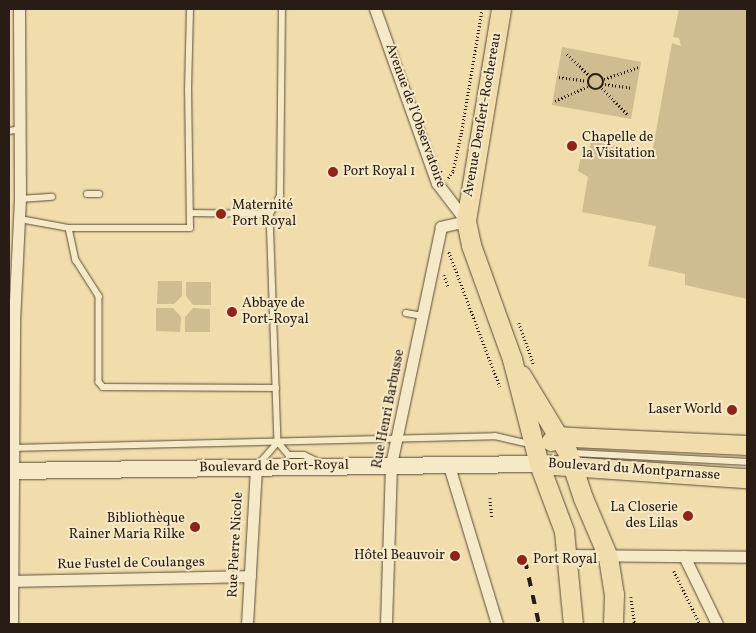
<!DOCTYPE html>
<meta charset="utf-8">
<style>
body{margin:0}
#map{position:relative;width:756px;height:633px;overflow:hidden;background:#f1ddab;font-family:Vollkorn,serif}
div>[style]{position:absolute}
.green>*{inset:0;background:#cfbc91}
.path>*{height:2.5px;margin-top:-1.25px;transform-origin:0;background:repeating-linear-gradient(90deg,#281c14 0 1px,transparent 0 3.5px)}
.path>.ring{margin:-1.25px;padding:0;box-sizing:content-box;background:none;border:2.5px solid #281c14;border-radius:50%}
.roads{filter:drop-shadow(0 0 1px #5a4c3a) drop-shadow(0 0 1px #5a4c3a)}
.service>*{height:5.5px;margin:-2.75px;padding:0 2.75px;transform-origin:2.75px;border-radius:2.75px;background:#f6e9c8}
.minor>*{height:11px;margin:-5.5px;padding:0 5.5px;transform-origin:5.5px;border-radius:5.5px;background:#f6e9c8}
.secondary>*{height:16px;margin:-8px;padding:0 8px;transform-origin:8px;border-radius:8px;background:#f6e9c8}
.primary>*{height:19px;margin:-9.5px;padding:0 9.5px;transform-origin:9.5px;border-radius:9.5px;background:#f1ddab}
.rail>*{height:4px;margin-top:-2px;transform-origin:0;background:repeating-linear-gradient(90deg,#281c14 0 9px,transparent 0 18px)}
.dots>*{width:14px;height:14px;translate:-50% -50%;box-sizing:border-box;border:2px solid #f6e9c8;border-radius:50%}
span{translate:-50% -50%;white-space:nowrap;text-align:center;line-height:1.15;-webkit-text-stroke:4px #f6e9c8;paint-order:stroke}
.street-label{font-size:14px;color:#281c14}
.poi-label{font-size:14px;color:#281c14}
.left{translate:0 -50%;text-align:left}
.right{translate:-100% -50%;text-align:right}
.frame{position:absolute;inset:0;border:10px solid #281c14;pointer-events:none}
</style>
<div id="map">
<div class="green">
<i style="clip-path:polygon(679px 9px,747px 9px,747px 299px,685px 285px,685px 274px,648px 266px,656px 226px,582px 212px,588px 177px,578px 171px,582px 151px,589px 153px,591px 141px,652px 153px,672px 43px,681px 46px,679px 38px,673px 37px)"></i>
<i style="clip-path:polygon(562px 47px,641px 62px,631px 119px,552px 105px)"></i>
<i style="clip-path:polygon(158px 281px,182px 281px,182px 296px,174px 304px,157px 304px)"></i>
<i style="clip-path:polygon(186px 282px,211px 282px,211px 305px,193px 305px,186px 296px)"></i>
<i style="clip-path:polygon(156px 308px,173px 308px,181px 317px,180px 332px,156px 331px)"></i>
<i style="clip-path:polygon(193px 308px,210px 309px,210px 332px,185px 332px,185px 317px)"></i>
</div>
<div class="path">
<i style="left:567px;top:54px;width:32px;rotate:44deg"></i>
<i class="ring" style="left:588px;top:74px;width:13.5px;height:13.5px"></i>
<i style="left:559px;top:77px;width:29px;rotate:8deg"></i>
<i style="left:604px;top:79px;width:36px;rotate:-19deg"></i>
<i style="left:605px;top:84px;width:28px;rotate:8deg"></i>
<i style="left:602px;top:88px;width:37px;rotate:46deg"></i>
<i style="left:555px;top:101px;width:36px;rotate:-24deg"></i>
<i style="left:448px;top:178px;width:9px;rotate:-54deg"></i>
<i style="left:453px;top:171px;width:38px;rotate:-78deg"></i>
<i style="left:461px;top:134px;width:127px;rotate:-80.5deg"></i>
<i style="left:449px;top:252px;width:144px;rotate:69.3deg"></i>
<i style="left:444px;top:275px;width:12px;rotate:70deg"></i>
<i style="left:519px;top:323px;width:45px;rotate:70.3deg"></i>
<i style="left:490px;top:498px;width:19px;rotate:84deg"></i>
<i style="left:674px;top:571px;width:59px;rotate:63.9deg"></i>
<i style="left:631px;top:597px;width:27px;rotate:82deg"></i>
</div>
<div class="roads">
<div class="service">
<i style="left:9px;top:131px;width:12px;rotate:-9deg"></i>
<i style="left:87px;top:194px;width:12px"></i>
<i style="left:20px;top:199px;width:32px;rotate:-4deg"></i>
<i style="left:190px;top:213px;width:80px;rotate:0.7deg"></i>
<i style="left:270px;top:214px;width:228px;rotate:88deg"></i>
<i style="left:278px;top:442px;width:17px;rotate:50deg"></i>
<i style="left:289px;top:455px;width:15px"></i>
<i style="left:304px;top:455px;width:17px;rotate:25deg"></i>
<i style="left:270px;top:214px;width:21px;rotate:-61deg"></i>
<i style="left:280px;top:196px;width:187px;rotate:-89.4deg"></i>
<i style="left:20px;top:219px;width:50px;rotate:10.4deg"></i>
<i style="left:69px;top:228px;width:33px;rotate:78deg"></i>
<i style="left:76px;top:260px;width:43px;rotate:57.4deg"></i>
<i style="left:99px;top:296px;width:86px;rotate:90deg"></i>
<i style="left:99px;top:382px;width:6px;rotate:51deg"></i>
<i style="left:103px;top:387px;width:173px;rotate:0.3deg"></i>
<i style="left:69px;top:228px;width:121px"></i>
<i style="left:190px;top:228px;width:137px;rotate:-90.8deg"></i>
<i style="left:188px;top:91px;width:82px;rotate:-88.6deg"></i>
<i style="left:406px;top:313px;width:17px;rotate:10deg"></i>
<i style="left:12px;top:448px;width:483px;rotate:-1.4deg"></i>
<i style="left:495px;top:436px;width:37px;rotate:13deg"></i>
<i style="left:572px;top:453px;width:175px;rotate:2.9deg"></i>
<i style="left:258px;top:465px;width:30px;rotate:-49deg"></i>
</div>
<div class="minor">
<i style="left:375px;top:9px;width:185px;rotate:70.4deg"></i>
<i style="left:437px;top:183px;width:48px;rotate:52.7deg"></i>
<i style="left:466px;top:221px;width:26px;rotate:167deg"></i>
<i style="left:441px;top:227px;width:243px;rotate:101.9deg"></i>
<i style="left:391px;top:465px;width:159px;rotate:91.8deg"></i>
<i style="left:449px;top:466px;width:165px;rotate:73.1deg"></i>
<i style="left:568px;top:555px;width:179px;rotate:0.6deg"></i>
<i style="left:684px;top:556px;width:76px;rotate:64.1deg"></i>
<i style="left:13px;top:581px;width:237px;rotate:-1.2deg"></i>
<i style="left:12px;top:624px;width:303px;rotate:-89.6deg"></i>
<i style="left:14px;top:321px;width:122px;rotate:-87.2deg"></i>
<i style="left:20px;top:199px;width:190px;rotate:-90.3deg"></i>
<i style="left:247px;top:624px;width:157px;rotate:-86.7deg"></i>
</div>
<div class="secondary">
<i style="left:9px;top:471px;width:530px;rotate:-0.76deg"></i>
</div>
<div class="primary">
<i style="left:501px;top:9px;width:215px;rotate:99.4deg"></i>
<i style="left:466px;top:221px;width:25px;rotate:78deg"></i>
<i style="left:471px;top:245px;width:121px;rotate:70.2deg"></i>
<i style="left:512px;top:359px;width:108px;rotate:75.6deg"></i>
<i style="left:539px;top:464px;width:72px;rotate:69.5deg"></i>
<i style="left:564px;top:531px;width:93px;rotate:84.5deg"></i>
<i style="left:521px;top:375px;width:91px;rotate:58.9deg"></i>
<i style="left:568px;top:453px;width:47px;rotate:71.6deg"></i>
<i style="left:583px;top:498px;width:64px;rotate:67deg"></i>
<i style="left:608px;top:557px;width:37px;rotate:81deg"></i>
<i style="left:614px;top:594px;width:30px;rotate:92deg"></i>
<i style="left:551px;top:441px;width:9px;rotate:-32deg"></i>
<i style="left:559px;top:436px;width:12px;rotate:5deg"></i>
<i style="left:571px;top:437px;width:176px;rotate:2.6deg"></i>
<i style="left:539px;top:464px;width:208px;rotate:3.9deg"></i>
</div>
</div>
<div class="rail">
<i style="left:525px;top:560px;width:66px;rotate:77.7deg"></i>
</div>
<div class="dots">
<i style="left:572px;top:146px;background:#8f2418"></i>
<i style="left:333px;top:172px;background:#8f2418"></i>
<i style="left:221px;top:214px;background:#8f2418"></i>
<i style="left:232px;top:312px;background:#8f2418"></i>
<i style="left:732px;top:410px;background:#8f2418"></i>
<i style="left:688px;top:516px;background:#8f2418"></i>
<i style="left:195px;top:527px;background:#8f2418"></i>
<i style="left:455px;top:556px;background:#8f2418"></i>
<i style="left:522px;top:560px;background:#8f2418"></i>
</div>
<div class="street-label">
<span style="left:483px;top:115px;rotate:-80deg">Avenue Denfert-Rochereau</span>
<span style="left:415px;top:116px;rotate:70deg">Avenue de l'Observatoire</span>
<span style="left:389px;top:409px;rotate:-79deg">Rue Henri Barbusse</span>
<span style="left:274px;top:467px;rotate:-1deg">Boulevard de Port-Royal</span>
<span style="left:634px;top:470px;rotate:4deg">Boulevard du Montparnasse</span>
<span style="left:236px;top:545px;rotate:-87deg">Rue Pierre Nicole</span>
<span style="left:131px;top:564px;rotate:-1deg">Rue Fustel de Coulanges</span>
</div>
<div class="poi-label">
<span class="left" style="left:582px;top:146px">Chapelle de<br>la Visitation</span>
<span class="left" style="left:343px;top:172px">Port Royal 1</span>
<span class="left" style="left:232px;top:214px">Maternité<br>Port Royal</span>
<span class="left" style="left:242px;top:312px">Abbaye de<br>Port-Royal</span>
<span class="right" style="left:722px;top:410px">Laser World</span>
<span class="right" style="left:678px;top:516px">La Closerie<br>des Lilas</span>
<span class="right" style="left:185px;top:527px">Bibliothèque<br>Rainer Maria Rilke</span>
<span class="right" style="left:445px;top:556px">Hôtel Beauvoir</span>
<span class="left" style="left:533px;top:560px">Port Royal</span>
</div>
<div class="frame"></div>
</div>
